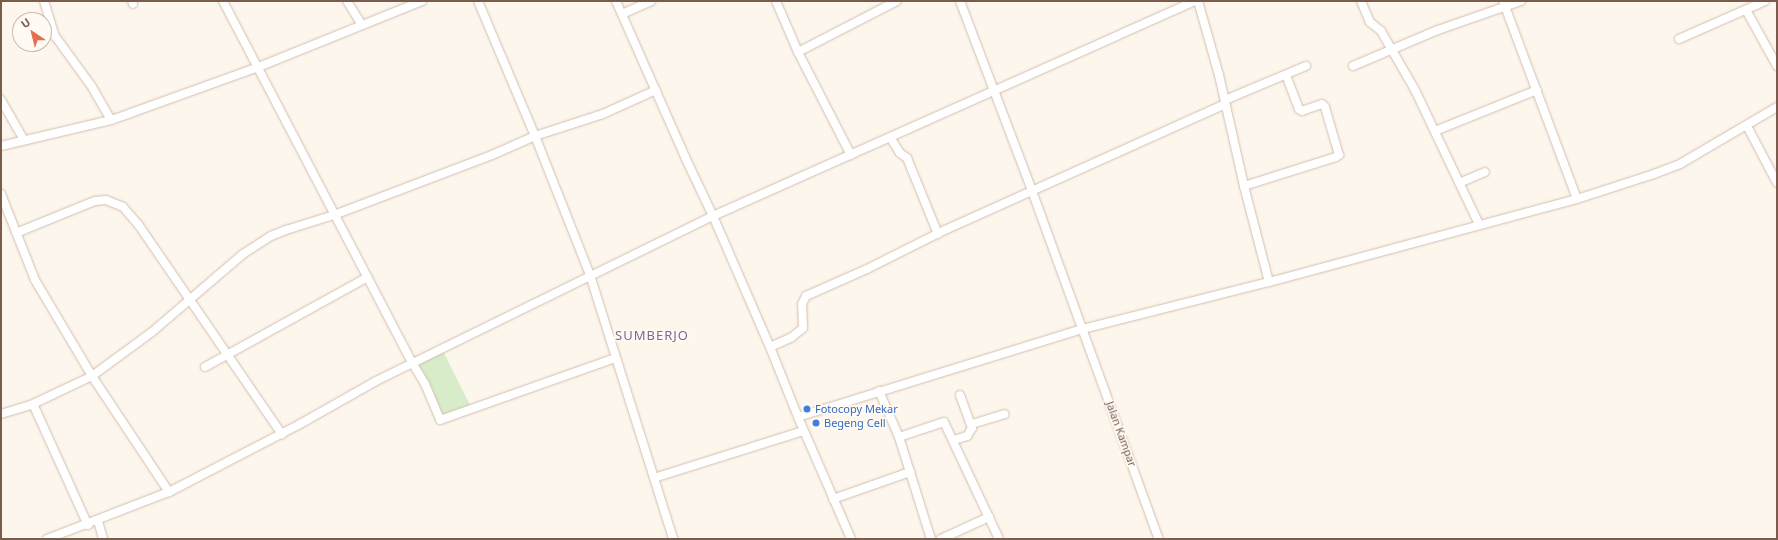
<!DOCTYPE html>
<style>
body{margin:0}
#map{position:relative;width:1778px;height:540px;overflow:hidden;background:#fdf6ec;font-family:"Noto Sans",sans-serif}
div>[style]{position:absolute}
.green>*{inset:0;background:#d8ecc9}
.roads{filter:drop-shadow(0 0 1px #d1beb0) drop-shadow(0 0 1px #d1beb0)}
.street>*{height:8px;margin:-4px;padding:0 4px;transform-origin:4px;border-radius:4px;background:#fff}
.dots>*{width:11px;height:11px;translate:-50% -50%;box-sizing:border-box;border:2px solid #fffaf3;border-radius:50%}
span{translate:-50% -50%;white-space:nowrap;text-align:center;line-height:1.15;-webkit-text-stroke:3.5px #fffaf3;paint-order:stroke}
.shop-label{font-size:11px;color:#366cbe}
.left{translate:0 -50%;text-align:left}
.street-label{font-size:11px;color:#7a5c4d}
.quarter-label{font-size:13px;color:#846695;letter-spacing:1px}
.frame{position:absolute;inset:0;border:2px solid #7a5c4d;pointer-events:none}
.north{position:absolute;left:12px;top:12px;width:40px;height:40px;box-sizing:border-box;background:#fffaf3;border:1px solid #cabbb1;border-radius:50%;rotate:325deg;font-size:11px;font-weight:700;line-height:16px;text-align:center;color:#7a5c4d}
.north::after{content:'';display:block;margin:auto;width:14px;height:18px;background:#e76f51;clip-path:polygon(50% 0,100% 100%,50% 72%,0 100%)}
</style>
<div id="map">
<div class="green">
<i style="clip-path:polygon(443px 351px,470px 405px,443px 417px,416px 366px)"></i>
</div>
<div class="roads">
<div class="street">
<i style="left:44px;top:1px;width:37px;rotate:73deg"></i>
<i style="left:55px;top:36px;width:63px;rotate:54deg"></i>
<i style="left:92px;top:87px;width:38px;rotate:60deg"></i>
<i style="left:132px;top:1px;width:3px;rotate:72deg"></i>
<i style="left:223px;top:1px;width:410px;rotate:62.4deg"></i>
<i style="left:413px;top:364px;width:23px;rotate:59deg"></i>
<i style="left:425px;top:384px;width:39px;rotate:67deg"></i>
<i style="left:440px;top:420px;width:186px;rotate:-19.5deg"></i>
<i style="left:347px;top:1px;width:28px;rotate:58deg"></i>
<i style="left:478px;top:1px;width:147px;rotate:67.1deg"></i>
<i style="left:535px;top:136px;width:149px;rotate:68.4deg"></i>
<i style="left:590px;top:275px;width:277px;rotate:72.5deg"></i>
<i style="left:616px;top:1px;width:171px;rotate:66.1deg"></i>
<i style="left:685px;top:157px;width:65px;rotate:64.6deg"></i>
<i style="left:713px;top:216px;width:528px;rotate:-24.04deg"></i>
<i style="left:776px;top:1px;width:56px;rotate:66.7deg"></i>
<i style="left:798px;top:52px;width:116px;rotate:62.8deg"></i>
<i style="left:960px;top:1px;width:203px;rotate:69.2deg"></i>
<i style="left:1032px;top:191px;width:370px;rotate:70deg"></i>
<i style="left:1198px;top:1px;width:77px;rotate:74.2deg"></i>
<i style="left:1219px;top:75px;width:114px;rotate:77.3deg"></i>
<i style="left:1244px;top:186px;width:99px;rotate:75.4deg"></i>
<i style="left:1361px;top:1px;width:23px;rotate:67deg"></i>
<i style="left:1370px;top:22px;width:14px;rotate:39deg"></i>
<i style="left:1381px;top:31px;width:68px;rotate:60deg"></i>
<i style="left:1415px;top:90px;width:148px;rotate:64.5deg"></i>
<i style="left:1503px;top:1px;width:211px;rotate:69.5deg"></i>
<i style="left:1746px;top:10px;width:64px;rotate:61deg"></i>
<i style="left:622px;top:14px;width:32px;rotate:-24deg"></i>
<i style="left:1679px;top:39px;width:94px;rotate:-23.8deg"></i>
<i style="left:798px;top:52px;width:111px;rotate:-27.3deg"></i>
<i style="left:1353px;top:66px;width:92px;rotate:-23deg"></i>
<i style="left:1438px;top:30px;width:88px;rotate:-19.3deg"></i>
<i style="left:1px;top:100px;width:46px;rotate:60.1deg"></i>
<i style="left:1225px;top:100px;width:88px;rotate:-22.8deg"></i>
<i style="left:1747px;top:126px;width:64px;rotate:62.2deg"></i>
<i style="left:1435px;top:131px;width:110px;rotate:-21.9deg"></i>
<i style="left:890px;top:137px;width:19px;rotate:58deg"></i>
<i style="left:900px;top:153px;width:9px;rotate:36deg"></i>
<i style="left:907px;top:158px;width:82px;rotate:67.8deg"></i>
<i style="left:1px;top:146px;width:113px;rotate:-13.3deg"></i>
<i style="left:111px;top:120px;width:21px;rotate:-19deg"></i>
<i style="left:131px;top:113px;width:133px;rotate:-19.8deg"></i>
<i style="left:256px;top:68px;width:179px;rotate:-22deg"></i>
<i style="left:1459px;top:183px;width:28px;rotate:-23deg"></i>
<i style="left:1244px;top:186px;width:96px;rotate:-17.5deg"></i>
<i style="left:1336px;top:157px;width:4px;rotate:-34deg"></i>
<i style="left:1339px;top:155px;width:50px;rotate:-106.3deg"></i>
<i style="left:1325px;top:107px;width:4px;rotate:-135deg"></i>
<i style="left:1322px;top:104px;width:21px;rotate:161deg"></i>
<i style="left:1302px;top:111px;width:4px;rotate:-146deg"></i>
<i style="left:1299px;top:109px;width:36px;rotate:-111deg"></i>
<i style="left:1px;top:194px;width:92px;rotate:68.4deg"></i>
<i style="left:35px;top:280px;width:112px;rotate:59.3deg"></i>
<i style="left:92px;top:376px;width:65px;rotate:154.6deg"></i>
<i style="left:33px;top:404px;width:133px;rotate:65.6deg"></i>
<i style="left:16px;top:233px;width:85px;rotate:-22.1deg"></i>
<i style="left:95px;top:201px;width:11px;rotate:-5deg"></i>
<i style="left:106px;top:200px;width:18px;rotate:22deg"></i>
<i style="left:123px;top:207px;width:23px;rotate:49deg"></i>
<i style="left:138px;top:224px;width:255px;rotate:55.6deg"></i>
<i style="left:770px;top:347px;width:24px;rotate:-24deg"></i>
<i style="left:792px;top:337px;width:14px;rotate:-39deg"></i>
<i style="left:803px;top:328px;width:24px;rotate:-92deg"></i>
<i style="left:802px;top:304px;width:9px;rotate:-63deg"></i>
<i style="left:806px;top:296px;width:67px;rotate:-23.9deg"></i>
<i style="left:867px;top:269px;width:87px;rotate:-26.6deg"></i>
<i style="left:945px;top:230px;width:307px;rotate:-24.2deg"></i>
<i style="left:205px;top:367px;width:186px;rotate:-28.9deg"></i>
<i style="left:879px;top:391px;width:50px;rotate:66.5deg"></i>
<i style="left:899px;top:437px;width:107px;rotate:72.6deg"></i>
<i style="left:1px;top:414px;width:34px;rotate:-17deg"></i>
<i style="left:798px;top:417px;width:133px;rotate:66.5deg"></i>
<i style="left:972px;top:424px;width:34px;rotate:-17deg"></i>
<i style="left:899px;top:437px;width:47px;rotate:-18.4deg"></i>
<i style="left:944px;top:422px;width:129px;rotate:64.8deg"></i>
<i style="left:954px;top:440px;width:14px;rotate:-17deg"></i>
<i style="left:967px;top:436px;width:9px;rotate:-58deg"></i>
<i style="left:972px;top:428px;width:35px;rotate:-110deg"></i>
<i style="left:654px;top:478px;width:156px;rotate:-17.5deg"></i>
<i style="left:169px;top:492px;width:139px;rotate:-123.6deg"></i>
<i style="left:92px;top:376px;width:74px;rotate:-36.3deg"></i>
<i style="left:152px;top:332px;width:120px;rotate:-40.6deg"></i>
<i style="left:243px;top:254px;width:33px;rotate:-33deg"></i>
<i style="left:271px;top:236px;width:16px;rotate:-22deg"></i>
<i style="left:286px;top:230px;width:50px;rotate:-17.4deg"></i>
<i style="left:334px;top:215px;width:169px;rotate:-20.8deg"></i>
<i style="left:492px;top:155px;width:47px;rotate:-23.8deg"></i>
<i style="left:535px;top:136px;width:71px;rotate:-17.9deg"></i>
<i style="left:603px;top:114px;width:58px;rotate:-24.4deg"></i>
<i style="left:833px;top:499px;width:82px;rotate:-19.3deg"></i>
<i style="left:98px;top:521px;width:19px;rotate:74deg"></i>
<i style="left:47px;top:539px;width:131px;rotate:-21.1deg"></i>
<i style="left:169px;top:492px;width:148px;rotate:-27.4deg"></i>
<i style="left:300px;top:424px;width:87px;rotate:-29.5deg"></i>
<i style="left:376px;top:381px;width:375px;rotate:-26.1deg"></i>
<i style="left:713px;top:216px;width:143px;rotate:66.5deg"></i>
<i style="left:770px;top:347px;width:75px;rotate:68.2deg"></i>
<i style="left:798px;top:417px;width:298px;rotate:-17.2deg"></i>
<i style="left:1083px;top:329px;width:192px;rotate:-14.2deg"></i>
<i style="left:1269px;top:282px;width:319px;rotate:-15.1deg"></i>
<i style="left:1577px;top:199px;width:81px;rotate:-18deg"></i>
<i style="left:1654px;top:174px;width:28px;rotate:-21deg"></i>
<i style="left:1680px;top:164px;width:113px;rotate:-30.4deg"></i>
<i style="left:941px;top:539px;width:53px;rotate:-24.6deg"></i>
</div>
</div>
<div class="dots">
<i style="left:807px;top:409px;background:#3f7fe0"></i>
<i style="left:816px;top:423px;background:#3f7fe0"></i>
</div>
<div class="shop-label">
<span class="left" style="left:815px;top:409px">Fotocopy Mekar</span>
<span class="left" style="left:824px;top:423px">Begeng Cell</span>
</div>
<div class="street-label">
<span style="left:1121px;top:434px;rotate:70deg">Jalan Kampar</span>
</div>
<div class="quarter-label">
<span style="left:652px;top:335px">SUMBERJO</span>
</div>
<div class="frame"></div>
<div class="north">U</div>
</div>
